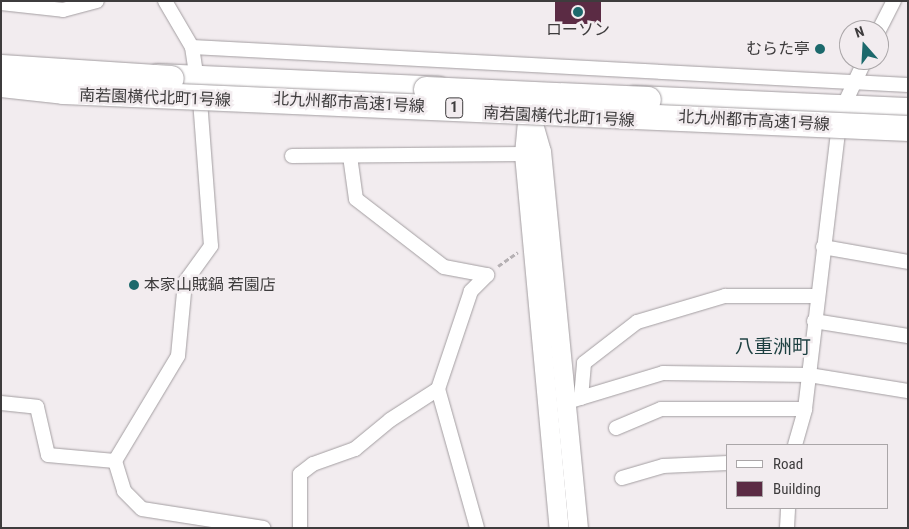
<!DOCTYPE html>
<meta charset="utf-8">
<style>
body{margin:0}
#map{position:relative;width:909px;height:529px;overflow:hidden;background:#f2ecef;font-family:"Roboto Condensed","Noto Sans JP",sans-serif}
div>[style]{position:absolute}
.building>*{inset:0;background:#5b2b44}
.path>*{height:2.5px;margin-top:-1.25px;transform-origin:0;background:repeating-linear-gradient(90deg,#b5b0b3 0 5px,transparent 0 7.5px)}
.roads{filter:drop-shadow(0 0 1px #a39ea1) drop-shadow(0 0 1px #a39ea1)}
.street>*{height:14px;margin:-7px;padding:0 7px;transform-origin:7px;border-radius:7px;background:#fff}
.secondary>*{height:19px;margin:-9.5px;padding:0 9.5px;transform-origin:9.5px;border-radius:9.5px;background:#fff}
.bridges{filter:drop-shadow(0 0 1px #a39ea1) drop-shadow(0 0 1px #a39ea1)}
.highway-bridge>*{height:25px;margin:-12.5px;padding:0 12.5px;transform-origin:12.5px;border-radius:12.5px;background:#fff}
.dots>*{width:14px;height:14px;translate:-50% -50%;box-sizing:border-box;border:2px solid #f2ecef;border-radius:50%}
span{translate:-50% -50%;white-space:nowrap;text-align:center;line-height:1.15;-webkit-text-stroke:5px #f2ecef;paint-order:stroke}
.shield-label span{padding:1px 4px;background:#f2ecef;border:1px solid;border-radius:4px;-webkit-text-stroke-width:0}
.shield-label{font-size:15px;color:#3e3c3d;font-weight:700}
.poi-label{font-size:16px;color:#3e3c3d}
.right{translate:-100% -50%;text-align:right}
.left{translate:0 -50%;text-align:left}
.street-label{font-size:16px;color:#3e3c3d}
.quarter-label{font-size:19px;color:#1c3f40}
.frame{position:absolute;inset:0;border:2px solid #3e3c3d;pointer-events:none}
.legend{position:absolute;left:726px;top:444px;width:162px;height:65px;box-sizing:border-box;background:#f2ecef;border:1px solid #aaa6a8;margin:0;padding:6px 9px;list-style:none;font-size:15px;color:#3e3c3d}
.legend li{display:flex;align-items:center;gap:10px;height:25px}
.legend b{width:25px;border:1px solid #aaa6a8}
.north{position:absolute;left:839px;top:20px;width:50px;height:50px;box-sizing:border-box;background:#f2ecef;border:1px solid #aaa6a8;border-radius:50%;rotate:341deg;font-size:14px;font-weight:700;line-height:20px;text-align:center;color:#3e3c3d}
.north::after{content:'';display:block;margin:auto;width:18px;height:22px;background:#1c696c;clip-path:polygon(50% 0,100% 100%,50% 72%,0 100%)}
</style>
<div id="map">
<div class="building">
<i style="clip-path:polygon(555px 1px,601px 1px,601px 24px,555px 24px)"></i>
</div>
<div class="path">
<i style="left:498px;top:266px;width:24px;rotate:-35deg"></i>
</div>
<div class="roads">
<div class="street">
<i style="left:165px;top:1px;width:53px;rotate:59.6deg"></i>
<i style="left:192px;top:47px;width:54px;rotate:81.4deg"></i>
<i style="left:200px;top:100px;width:146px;rotate:85.7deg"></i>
<i style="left:211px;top:246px;width:44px;rotate:125.8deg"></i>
<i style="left:185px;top:282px;width:74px;rotate:95.4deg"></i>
<i style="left:178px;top:356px;width:122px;rotate:121deg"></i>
<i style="left:115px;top:461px;width:31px;rotate:73deg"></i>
<i style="left:124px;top:491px;width:25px;rotate:45deg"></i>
<i style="left:142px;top:509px;width:123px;rotate:8.9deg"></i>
<i style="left:1px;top:3px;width:62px;rotate:6.4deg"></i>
<i style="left:63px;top:10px;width:35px;rotate:-15deg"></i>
<i style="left:879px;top:30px;width:33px;rotate:-63deg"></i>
<i style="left:192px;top:47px;width:717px;rotate:3.04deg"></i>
<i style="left:292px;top:156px;width:232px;rotate:-0.5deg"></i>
<i style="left:350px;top:156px;width:43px;rotate:82.1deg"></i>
<i style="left:356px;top:199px;width:111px;rotate:37.7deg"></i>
<i style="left:444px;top:267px;width:44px;rotate:10.5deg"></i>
<i style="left:487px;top:275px;width:23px;rotate:135deg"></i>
<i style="left:471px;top:291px;width:103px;rotate:108.6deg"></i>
<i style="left:438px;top:389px;width:144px;rotate:74.3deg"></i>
<i style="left:823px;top:247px;width:86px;rotate:10deg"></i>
<i style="left:814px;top:321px;width:95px;rotate:9.1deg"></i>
<i style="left:581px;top:398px;width:35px;rotate:-85deg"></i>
<i style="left:584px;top:363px;width:67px;rotate:-37.7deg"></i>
<i style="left:637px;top:322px;width:92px;rotate:-16.5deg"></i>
<i style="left:725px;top:296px;width:92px"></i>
<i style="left:567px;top:402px;width:100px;rotate:-16.8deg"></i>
<i style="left:663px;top:373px;width:146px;rotate:0.8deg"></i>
<i style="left:809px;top:375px;width:100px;rotate:9.2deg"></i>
<i style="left:1px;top:403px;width:36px;rotate:6deg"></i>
<i style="left:37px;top:407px;width:49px;rotate:77.1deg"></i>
<i style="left:48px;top:455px;width:67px;rotate:5.1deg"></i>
<i style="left:616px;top:428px;width:49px;rotate:-22.9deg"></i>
<i style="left:661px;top:409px;width:144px"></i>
<i style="left:795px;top:445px;width:37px;rotate:-74deg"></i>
<i style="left:805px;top:409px;width:280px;rotate:-83.2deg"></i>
<i style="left:838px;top:131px;width:27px;rotate:-77deg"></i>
<i style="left:844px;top:105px;width:50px;rotate:-65deg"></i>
<i style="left:622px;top:478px;width:43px;rotate:-16.3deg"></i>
<i style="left:663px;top:466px;width:65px;rotate:-2.6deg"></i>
<i style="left:300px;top:528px;width:54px;rotate:-90deg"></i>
<i style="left:300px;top:474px;width:16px;rotate:-38deg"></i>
<i style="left:313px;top:464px;width:45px;rotate:-19.7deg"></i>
<i style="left:355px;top:449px;width:45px;rotate:-39.6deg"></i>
<i style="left:390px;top:420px;width:57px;rotate:-32.9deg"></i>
<i style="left:787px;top:528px;width:20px;rotate:-87deg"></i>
</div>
<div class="secondary">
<i style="left:157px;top:73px;width:282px;rotate:2.6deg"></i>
<i style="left:634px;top:95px;width:274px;rotate:2.5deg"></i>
<i style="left:529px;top:99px;width:55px;rotate:95.2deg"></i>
<i style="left:524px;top:154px;width:376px;rotate:84.7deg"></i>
<i style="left:532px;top:120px;width:32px;rotate:74deg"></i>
<i style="left:541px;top:151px;width:379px;rotate:84.4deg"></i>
</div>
</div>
<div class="bridges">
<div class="highway-bridge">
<i style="left:1px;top:67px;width:170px;rotate:3.7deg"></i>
<i style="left:1px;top:84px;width:62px;rotate:6.4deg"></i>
<i style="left:63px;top:91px;width:846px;rotate:2.51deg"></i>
<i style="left:426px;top:89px;width:222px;rotate:2.6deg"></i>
</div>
</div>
<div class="dots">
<i style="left:578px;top:12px;background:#1c696c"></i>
<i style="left:820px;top:49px;background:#1c696c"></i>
<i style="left:134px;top:285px;background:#1c696c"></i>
</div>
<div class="shield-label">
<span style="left:454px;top:108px">1</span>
</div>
<div class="poi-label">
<span style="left:578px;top:30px">ローソン</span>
<span class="right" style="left:810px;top:49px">むらた亭</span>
<span class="left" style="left:144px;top:285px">本家山賊鍋 若園店</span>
</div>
<div class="street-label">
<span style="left:155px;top:98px;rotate:2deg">南若園横代北町1号線</span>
<span style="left:349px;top:103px;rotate:3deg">北九州都市高速1号線</span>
<span style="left:559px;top:117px;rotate:3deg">南若園横代北町1号線</span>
<span style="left:754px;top:121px;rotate:3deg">北九州都市高速1号線</span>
</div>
<div class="quarter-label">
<span style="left:773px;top:347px">八重洲町</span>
</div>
<div class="frame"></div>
<ul class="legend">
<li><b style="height:6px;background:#fff"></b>Road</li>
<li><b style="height:14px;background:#5b2b44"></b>Building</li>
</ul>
<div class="north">N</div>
</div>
